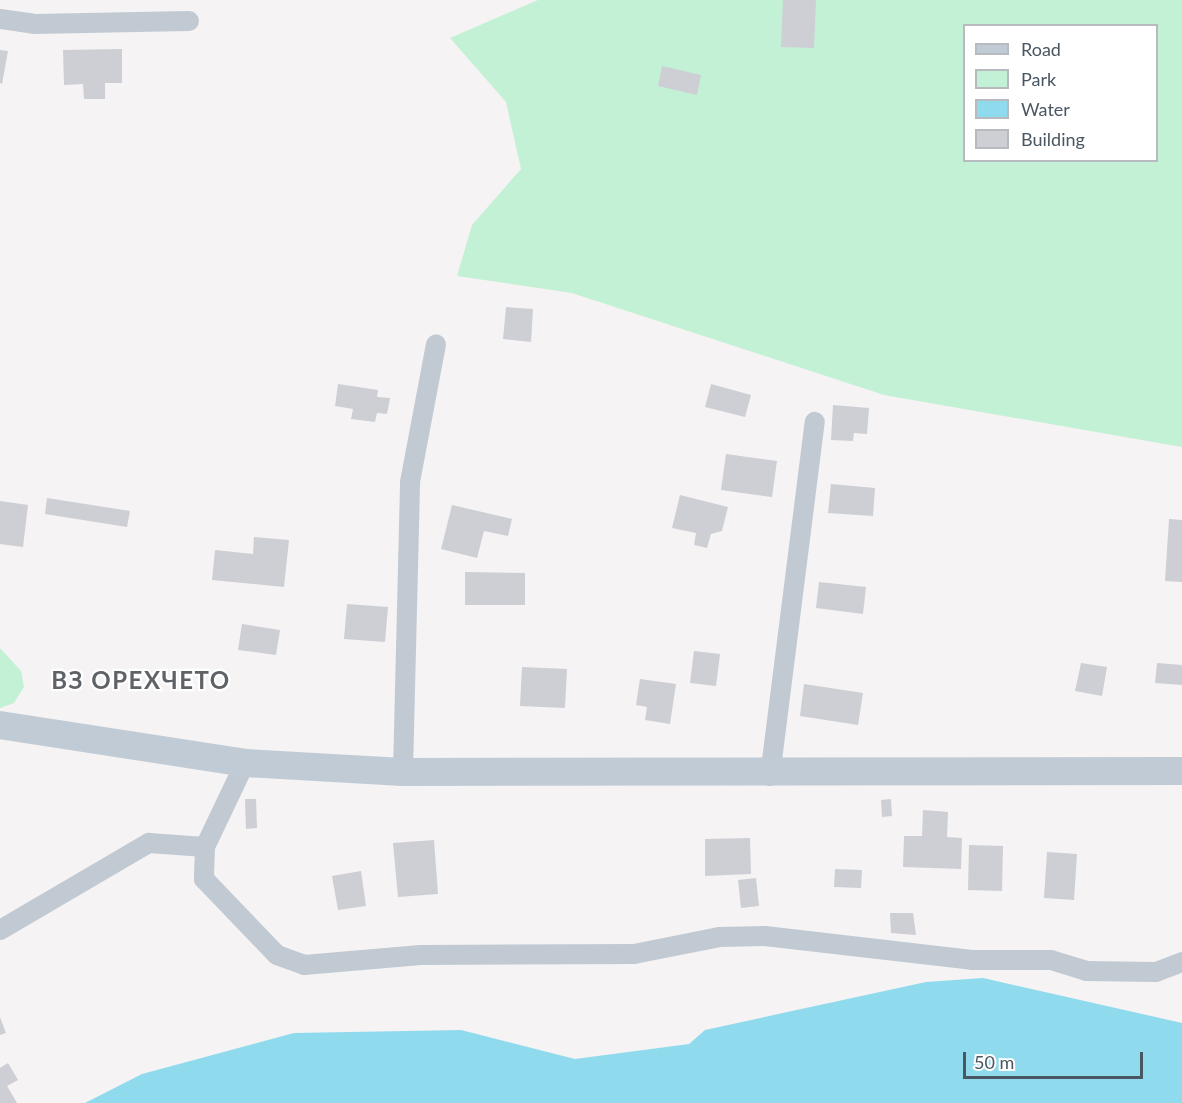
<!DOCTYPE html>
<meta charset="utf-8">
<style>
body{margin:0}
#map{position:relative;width:1182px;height:1103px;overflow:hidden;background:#f5f3f3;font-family:Lato,sans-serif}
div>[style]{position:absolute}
.green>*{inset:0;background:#c3f1d5}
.water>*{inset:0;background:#90daee}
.building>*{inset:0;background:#cdcfd5}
.street>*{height:20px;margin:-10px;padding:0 10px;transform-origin:10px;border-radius:10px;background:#c1cad2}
.secondary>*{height:28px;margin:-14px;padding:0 14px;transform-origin:14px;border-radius:14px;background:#c1cbd6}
span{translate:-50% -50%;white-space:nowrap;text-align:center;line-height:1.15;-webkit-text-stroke:4.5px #fff;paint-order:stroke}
.district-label{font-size:24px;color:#5f6368;font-weight:700;letter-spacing:1.5px}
.legend{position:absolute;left:963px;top:24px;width:195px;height:138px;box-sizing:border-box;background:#fff;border:2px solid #b7bbc0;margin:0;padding:8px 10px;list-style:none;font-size:18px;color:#4a5661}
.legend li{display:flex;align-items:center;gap:12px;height:30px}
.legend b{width:30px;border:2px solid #b7bbc0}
.scale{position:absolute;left:963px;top:1052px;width:180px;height:27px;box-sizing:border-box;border:3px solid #4a5661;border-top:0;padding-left:8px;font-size:18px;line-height:21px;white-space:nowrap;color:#4a5661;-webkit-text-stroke:4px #fff;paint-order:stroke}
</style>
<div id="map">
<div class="green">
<i style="clip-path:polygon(evenodd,538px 0,1182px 0,1182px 447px,884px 395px,572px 293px,457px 276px,472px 225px,521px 169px,506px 102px,450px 38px,538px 0,964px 26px,1156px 26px,1156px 160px,964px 160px,964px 26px)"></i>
<i style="clip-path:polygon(0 648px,21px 671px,24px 687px,14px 703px,0 708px)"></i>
</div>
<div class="water">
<i style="clip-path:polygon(983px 978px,1182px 1023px,1182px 1103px,85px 1103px,142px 1074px,294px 1033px,461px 1030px,575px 1059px,689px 1044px,705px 1030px,926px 982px)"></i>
</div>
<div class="building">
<i style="clip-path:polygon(783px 0,816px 0,814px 48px,781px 47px)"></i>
<i style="clip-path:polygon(122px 49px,122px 83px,105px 83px,105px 99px,84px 99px,83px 84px,64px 85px,63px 50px)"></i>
<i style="clip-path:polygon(0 50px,8px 51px,2px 84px,0 83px)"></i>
<i style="clip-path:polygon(662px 66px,701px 75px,697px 95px,658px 86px)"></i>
<i style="clip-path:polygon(506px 307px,533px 309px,531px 342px,503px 339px)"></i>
<i style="clip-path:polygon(338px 384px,378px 390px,377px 397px,390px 398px,387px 414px,377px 413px,375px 422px,351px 419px,353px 409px,335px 406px)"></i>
<i style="clip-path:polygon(711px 384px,751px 395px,745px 417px,705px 407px)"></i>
<i style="clip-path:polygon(833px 405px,869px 408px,867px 434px,854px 433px,853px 441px,831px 440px)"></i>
<i style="clip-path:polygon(726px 454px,777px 461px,772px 497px,721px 490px)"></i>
<i style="clip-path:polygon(831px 484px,875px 488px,873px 516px,828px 513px)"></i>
<i style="clip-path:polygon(680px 495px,728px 507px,722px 531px,711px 534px,707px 548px,694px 545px,696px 533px,672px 528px)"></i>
<i style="clip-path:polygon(47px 498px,130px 511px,127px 527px,45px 514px)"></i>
<i style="clip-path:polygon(0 501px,28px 505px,23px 547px,0 544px)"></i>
<i style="clip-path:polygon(452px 505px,512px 519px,508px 536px,484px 531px,477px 558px,441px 549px)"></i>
<i style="clip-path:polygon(1169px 519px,1182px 520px,1182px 582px,1165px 581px)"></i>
<i style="clip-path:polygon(254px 537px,289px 540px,284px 587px,212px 580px,215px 550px,253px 554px)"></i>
<i style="clip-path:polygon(465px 572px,525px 573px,525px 605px,465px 605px)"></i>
<i style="clip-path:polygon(819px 582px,866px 587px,863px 614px,816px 608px)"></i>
<i style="clip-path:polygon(347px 604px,388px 607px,385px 642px,344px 639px)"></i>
<i style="clip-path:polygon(242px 624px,280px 630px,276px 655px,238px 650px)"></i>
<i style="clip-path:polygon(694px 651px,720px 654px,716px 686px,690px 683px)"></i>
<i style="clip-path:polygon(1081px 663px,1107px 667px,1102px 696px,1075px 691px)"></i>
<i style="clip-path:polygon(1157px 663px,1182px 665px,1182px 685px,1155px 683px)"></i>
<i style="clip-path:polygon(522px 667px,567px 669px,565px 708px,520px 706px)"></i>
<i style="clip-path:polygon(640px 679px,676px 684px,670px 724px,645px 720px,647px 707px,636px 705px)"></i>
<i style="clip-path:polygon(804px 684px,863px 693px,858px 725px,800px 716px)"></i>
<i style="clip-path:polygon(245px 799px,256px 799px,257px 828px,246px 829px)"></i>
<i style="clip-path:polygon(891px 799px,892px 816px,882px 817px,881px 800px)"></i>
<i style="clip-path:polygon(923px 810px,948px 812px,947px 837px,962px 838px,961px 869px,903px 867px,904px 836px,922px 836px)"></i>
<i style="clip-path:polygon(750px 838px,751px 874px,705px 876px,705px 839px)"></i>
<i style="clip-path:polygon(434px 840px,438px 894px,398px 897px,393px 843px)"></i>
<i style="clip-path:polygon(969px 845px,1003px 846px,1002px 891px,968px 890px)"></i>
<i style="clip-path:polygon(1047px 852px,1077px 854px,1074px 900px,1044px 898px)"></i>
<i style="clip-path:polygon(835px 869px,862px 870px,861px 888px,834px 887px)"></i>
<i style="clip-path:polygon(361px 871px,366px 906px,338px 910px,332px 876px)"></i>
<i style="clip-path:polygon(756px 878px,759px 906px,741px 908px,738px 880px)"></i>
<i style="clip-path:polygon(890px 913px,913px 913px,916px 935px,891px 933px)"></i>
<i style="clip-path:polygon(0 1017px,6px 1033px,0 1035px)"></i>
<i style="clip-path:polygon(8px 1063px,18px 1080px,7px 1086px,17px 1103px,0 1103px,0 1068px)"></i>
</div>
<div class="street">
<i style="left:0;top:19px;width:34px;rotate:8deg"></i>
<i style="left:34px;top:24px;width:155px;rotate:-1.1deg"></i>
<i style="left:245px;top:763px;width:93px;rotate:115.5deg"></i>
<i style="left:205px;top:847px;width:32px;rotate:92deg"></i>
<i style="left:204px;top:879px;width:105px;rotate:46.2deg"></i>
<i style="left:277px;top:955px;width:29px;rotate:20deg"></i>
<i style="left:304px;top:965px;width:117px;rotate:-4.9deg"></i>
<i style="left:421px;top:955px;width:213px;rotate:-0.3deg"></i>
<i style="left:634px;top:954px;width:88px;rotate:-11.2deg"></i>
<i style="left:720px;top:937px;width:45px;rotate:-1.3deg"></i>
<i style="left:765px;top:936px;width:208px;rotate:6.6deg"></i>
<i style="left:972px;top:960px;width:79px"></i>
<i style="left:1051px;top:960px;width:37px;rotate:17deg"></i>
<i style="left:1086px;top:971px;width:70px;rotate:0.8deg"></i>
<i style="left:1156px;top:972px;width:28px;rotate:-21deg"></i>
<i style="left:403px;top:772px;width:290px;rotate:-88.6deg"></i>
<i style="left:410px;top:482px;width:140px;rotate:-79.3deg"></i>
<i style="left:770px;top:776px;width:357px;rotate:-82.8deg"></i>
<i style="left:0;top:930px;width:173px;rotate:-30.3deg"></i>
<i style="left:149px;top:843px;width:56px;rotate:4.1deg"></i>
</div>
<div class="secondary">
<i style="left:0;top:725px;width:248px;rotate:8.8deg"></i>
<i style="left:245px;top:763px;width:158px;rotate:3.3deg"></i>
<i style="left:403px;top:772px;width:779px;rotate:-0.07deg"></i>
</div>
<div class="district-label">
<span style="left:141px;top:680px">ВЗ ОРЕХЧЕТО</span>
</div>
<ul class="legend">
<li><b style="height:8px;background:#c1cbd6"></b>Road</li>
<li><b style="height:16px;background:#c3f1d5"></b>Park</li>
<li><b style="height:16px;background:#90daee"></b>Water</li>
<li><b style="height:16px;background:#cdcfd5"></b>Building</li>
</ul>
<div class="scale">50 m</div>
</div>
